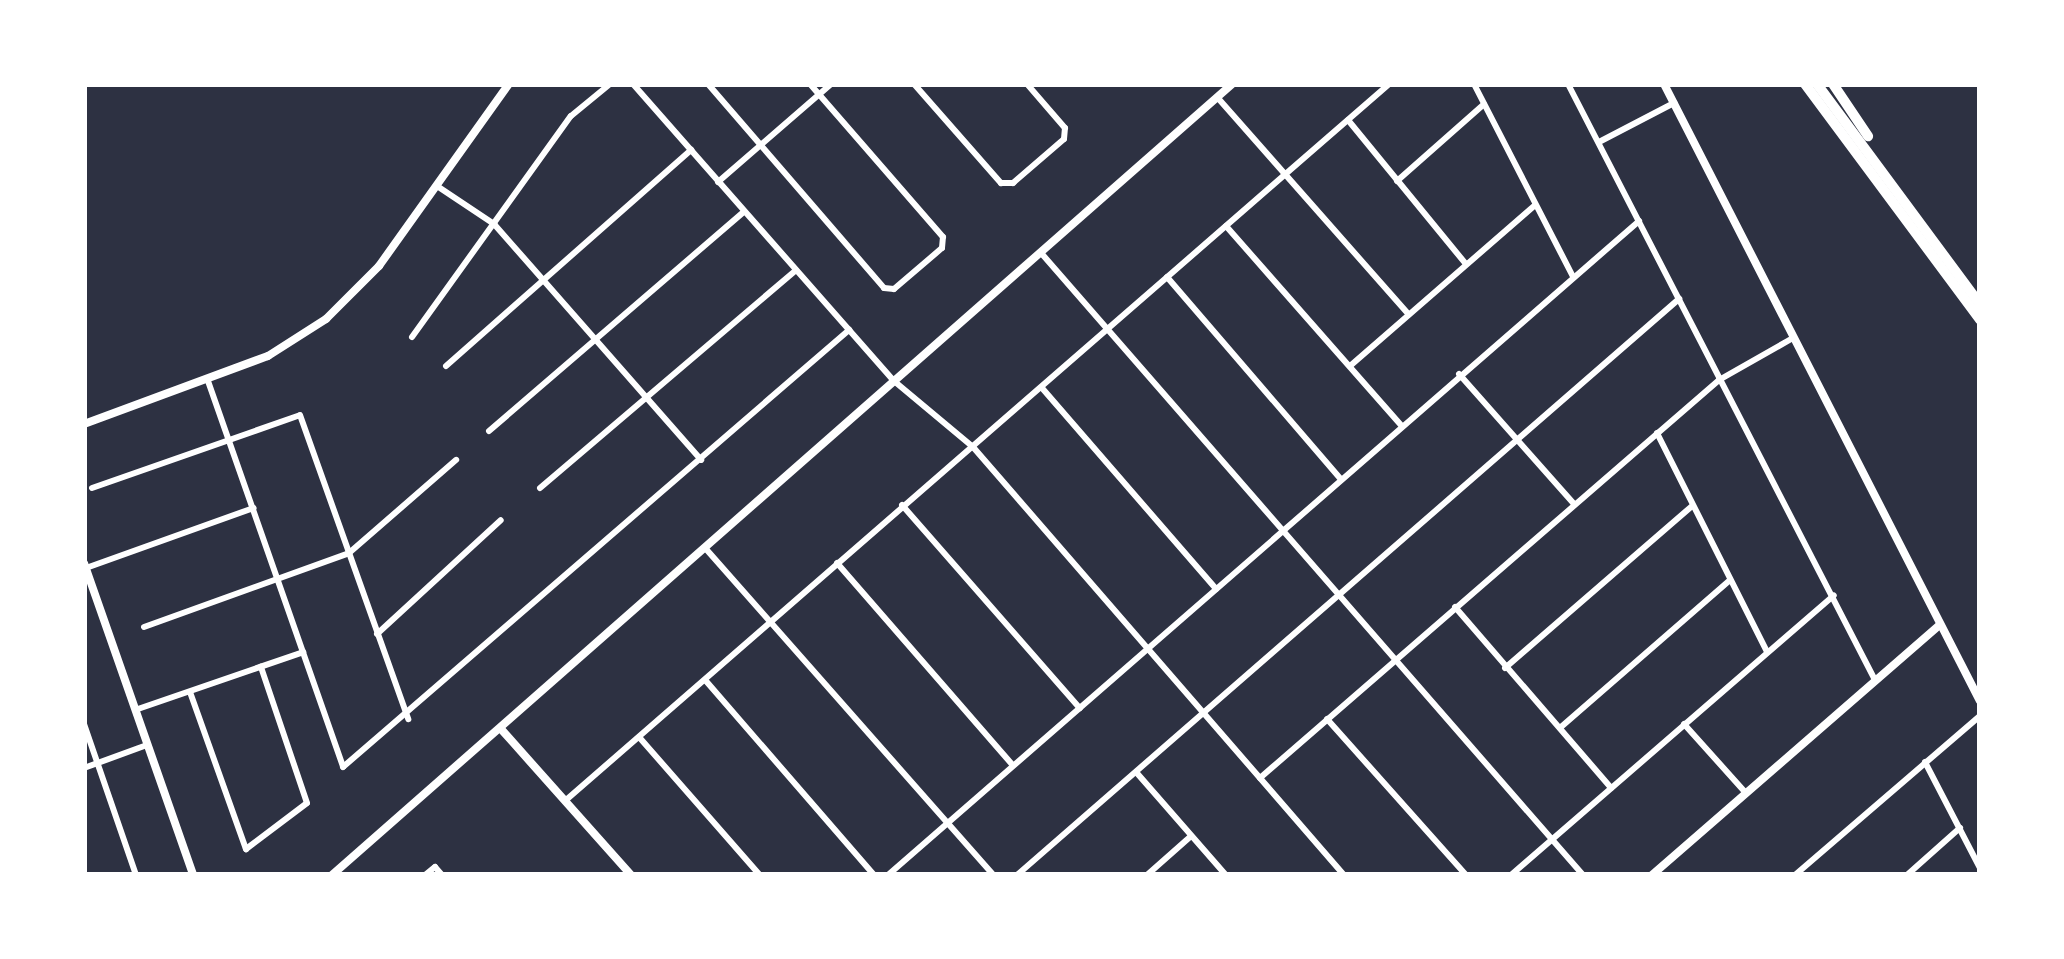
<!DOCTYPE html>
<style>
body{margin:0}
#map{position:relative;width:2064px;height:959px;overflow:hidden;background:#2d3142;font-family:"Alegreya Sans",sans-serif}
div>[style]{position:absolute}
.minor>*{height:6px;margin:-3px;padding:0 3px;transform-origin:3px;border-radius:3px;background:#fff}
.tertiary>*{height:8px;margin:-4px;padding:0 4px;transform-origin:4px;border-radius:4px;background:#fff}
.motorway>*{height:10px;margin:-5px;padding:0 5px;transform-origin:5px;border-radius:5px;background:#fff}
span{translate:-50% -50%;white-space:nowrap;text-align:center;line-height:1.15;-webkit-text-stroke:9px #fff;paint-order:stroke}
.frame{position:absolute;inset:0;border:87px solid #fff;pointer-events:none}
</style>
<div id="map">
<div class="minor">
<i style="left:633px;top:84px;width:395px;rotate:48.7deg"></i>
<i style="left:894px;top:381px;width:103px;rotate:39.9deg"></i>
<i style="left:973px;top:447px;width:566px;rotate:49.08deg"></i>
<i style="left:708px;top:84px;width:269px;rotate:49.2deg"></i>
<i style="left:884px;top:288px;width:10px;rotate:6deg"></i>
<i style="left:894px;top:289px;width:63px;rotate:-40.5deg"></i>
<i style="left:942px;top:248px;width:11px;rotate:-85deg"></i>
<i style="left:943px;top:237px;width:203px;rotate:-131deg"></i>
<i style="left:914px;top:84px;width:132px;rotate:48.7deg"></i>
<i style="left:1001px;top:183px;width:12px"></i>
<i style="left:1013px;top:183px;width:67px;rotate:-40.8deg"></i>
<i style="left:1064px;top:139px;width:11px;rotate:-85deg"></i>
<i style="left:1065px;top:128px;width:58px;rotate:-130.8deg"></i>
<i style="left:1474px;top:84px;width:217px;rotate:62.8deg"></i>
<i style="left:1568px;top:84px;width:670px;rotate:62.75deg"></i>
<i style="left:1217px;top:97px;width:290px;rotate:48.6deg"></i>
<i style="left:1348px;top:120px;width:186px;rotate:50.7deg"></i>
<i style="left:1599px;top:142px;width:85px;rotate:-27.5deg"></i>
<i style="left:1397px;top:181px;width:116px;rotate:-41.5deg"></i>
<i style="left:718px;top:182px;width:150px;rotate:-40.9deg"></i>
<i style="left:437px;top:186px;width:69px;rotate:33.7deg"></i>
<i style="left:494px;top:224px;width:314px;rotate:48.7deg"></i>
<i style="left:1226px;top:226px;width:265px;rotate:48.7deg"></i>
<i style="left:1042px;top:254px;width:824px;rotate:48.94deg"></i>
<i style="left:1167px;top:277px;width:267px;rotate:49.3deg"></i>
<i style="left:412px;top:337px;width:272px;rotate:-54.3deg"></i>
<i style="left:571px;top:116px;width:50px;rotate:-39.4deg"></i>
<i style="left:446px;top:366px;width:327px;rotate:-41.4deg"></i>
<i style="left:1350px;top:366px;width:245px;rotate:-41deg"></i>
<i style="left:1459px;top:374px;width:174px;rotate:48.5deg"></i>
<i style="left:208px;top:381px;width:409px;rotate:70.7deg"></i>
<i style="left:343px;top:767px;width:669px;rotate:-40.82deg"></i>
<i style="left:1042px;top:388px;width:266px;rotate:49.1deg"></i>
<i style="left:489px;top:431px;width:336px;rotate:-40.7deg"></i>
<i style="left:1657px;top:433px;width:245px;rotate:63.3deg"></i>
<i style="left:92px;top:488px;width:220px;rotate:-19.3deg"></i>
<i style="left:300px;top:415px;width:323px;rotate:70.4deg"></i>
<i style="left:540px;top:488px;width:336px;rotate:-40.4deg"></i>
<i style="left:902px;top:505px;width:270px;rotate:48.8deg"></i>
<i style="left:706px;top:549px;width:434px;rotate:48.6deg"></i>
<i style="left:837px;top:563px;width:267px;rotate:49deg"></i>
<i style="left:86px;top:568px;width:178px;rotate:-19.7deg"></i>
<i style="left:1455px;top:607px;width:239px;rotate:49.2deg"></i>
<i style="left:144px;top:627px;width:218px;rotate:-19.8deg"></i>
<i style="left:349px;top:553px;width:142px;rotate:-41deg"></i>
<i style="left:377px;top:634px;width:168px;rotate:-42.6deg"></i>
<i style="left:1505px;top:668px;width:246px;rotate:-40.9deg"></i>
<i style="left:706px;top:681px;width:257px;rotate:49.1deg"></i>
<i style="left:190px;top:692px;width:167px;rotate:70.4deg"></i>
<i style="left:246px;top:849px;width:76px;rotate:-37deg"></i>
<i style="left:307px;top:803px;width:144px;rotate:-108.7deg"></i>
<i style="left:135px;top:710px;width:178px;rotate:-19deg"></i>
<i style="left:1327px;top:719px;width:209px;rotate:48.3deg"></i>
<i style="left:84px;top:724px;width:160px;rotate:71deg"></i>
<i style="left:1684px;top:724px;width:93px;rotate:48.1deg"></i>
<i style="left:1561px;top:727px;width:224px;rotate:-41deg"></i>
<i style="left:639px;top:737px;width:184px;rotate:48.8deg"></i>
<i style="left:1925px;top:762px;width:119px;rotate:62.6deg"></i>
<i style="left:84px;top:768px;width:67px;rotate:-20.1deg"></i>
<i style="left:1136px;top:772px;width:137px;rotate:48.9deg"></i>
<i style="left:1260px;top:778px;width:608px;rotate:-40.93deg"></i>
<i style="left:1719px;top:380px;width:85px;rotate:-29.6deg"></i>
<i style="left:566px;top:800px;width:1091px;rotate:-41.02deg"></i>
<i style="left:425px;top:875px;width:13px;rotate:-39deg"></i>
<i style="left:435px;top:867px;width:11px;rotate:49deg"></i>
<i style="left:888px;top:875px;width:996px;rotate:-41.05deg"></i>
<i style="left:1017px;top:875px;width:878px;rotate:-41.03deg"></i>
<i style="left:1147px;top:875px;width:57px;rotate:-41.5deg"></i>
<i style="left:1511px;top:875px;width:427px;rotate:-40.9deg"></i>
<i style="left:1795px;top:875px;width:244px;rotate:-40.7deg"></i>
<i style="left:1907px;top:875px;width:71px;rotate:-41.6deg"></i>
</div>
<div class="tertiary">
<i style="left:1664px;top:84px;width:693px;rotate:62.88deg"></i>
<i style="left:84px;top:424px;width:196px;rotate:-20.3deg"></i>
<i style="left:268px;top:356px;width:69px;rotate:-32.5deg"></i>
<i style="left:326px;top:319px;width:75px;rotate:-45deg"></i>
<i style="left:379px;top:266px;width:224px;rotate:-54.5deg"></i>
<i style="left:84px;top:563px;width:330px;rotate:70.7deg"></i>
<i style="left:501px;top:729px;width:195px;rotate:48.3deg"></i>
<i style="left:332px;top:875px;width:1198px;rotate:-41.31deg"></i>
<i style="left:1652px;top:875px;width:381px;rotate:-41deg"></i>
</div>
<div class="motorway">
<i style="left:1805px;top:84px;width:294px;rotate:53.4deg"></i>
<i style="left:1817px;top:84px;width:274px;rotate:53.5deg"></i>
<i style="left:1833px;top:84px;width:63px;rotate:56.1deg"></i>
</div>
<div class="frame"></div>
</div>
